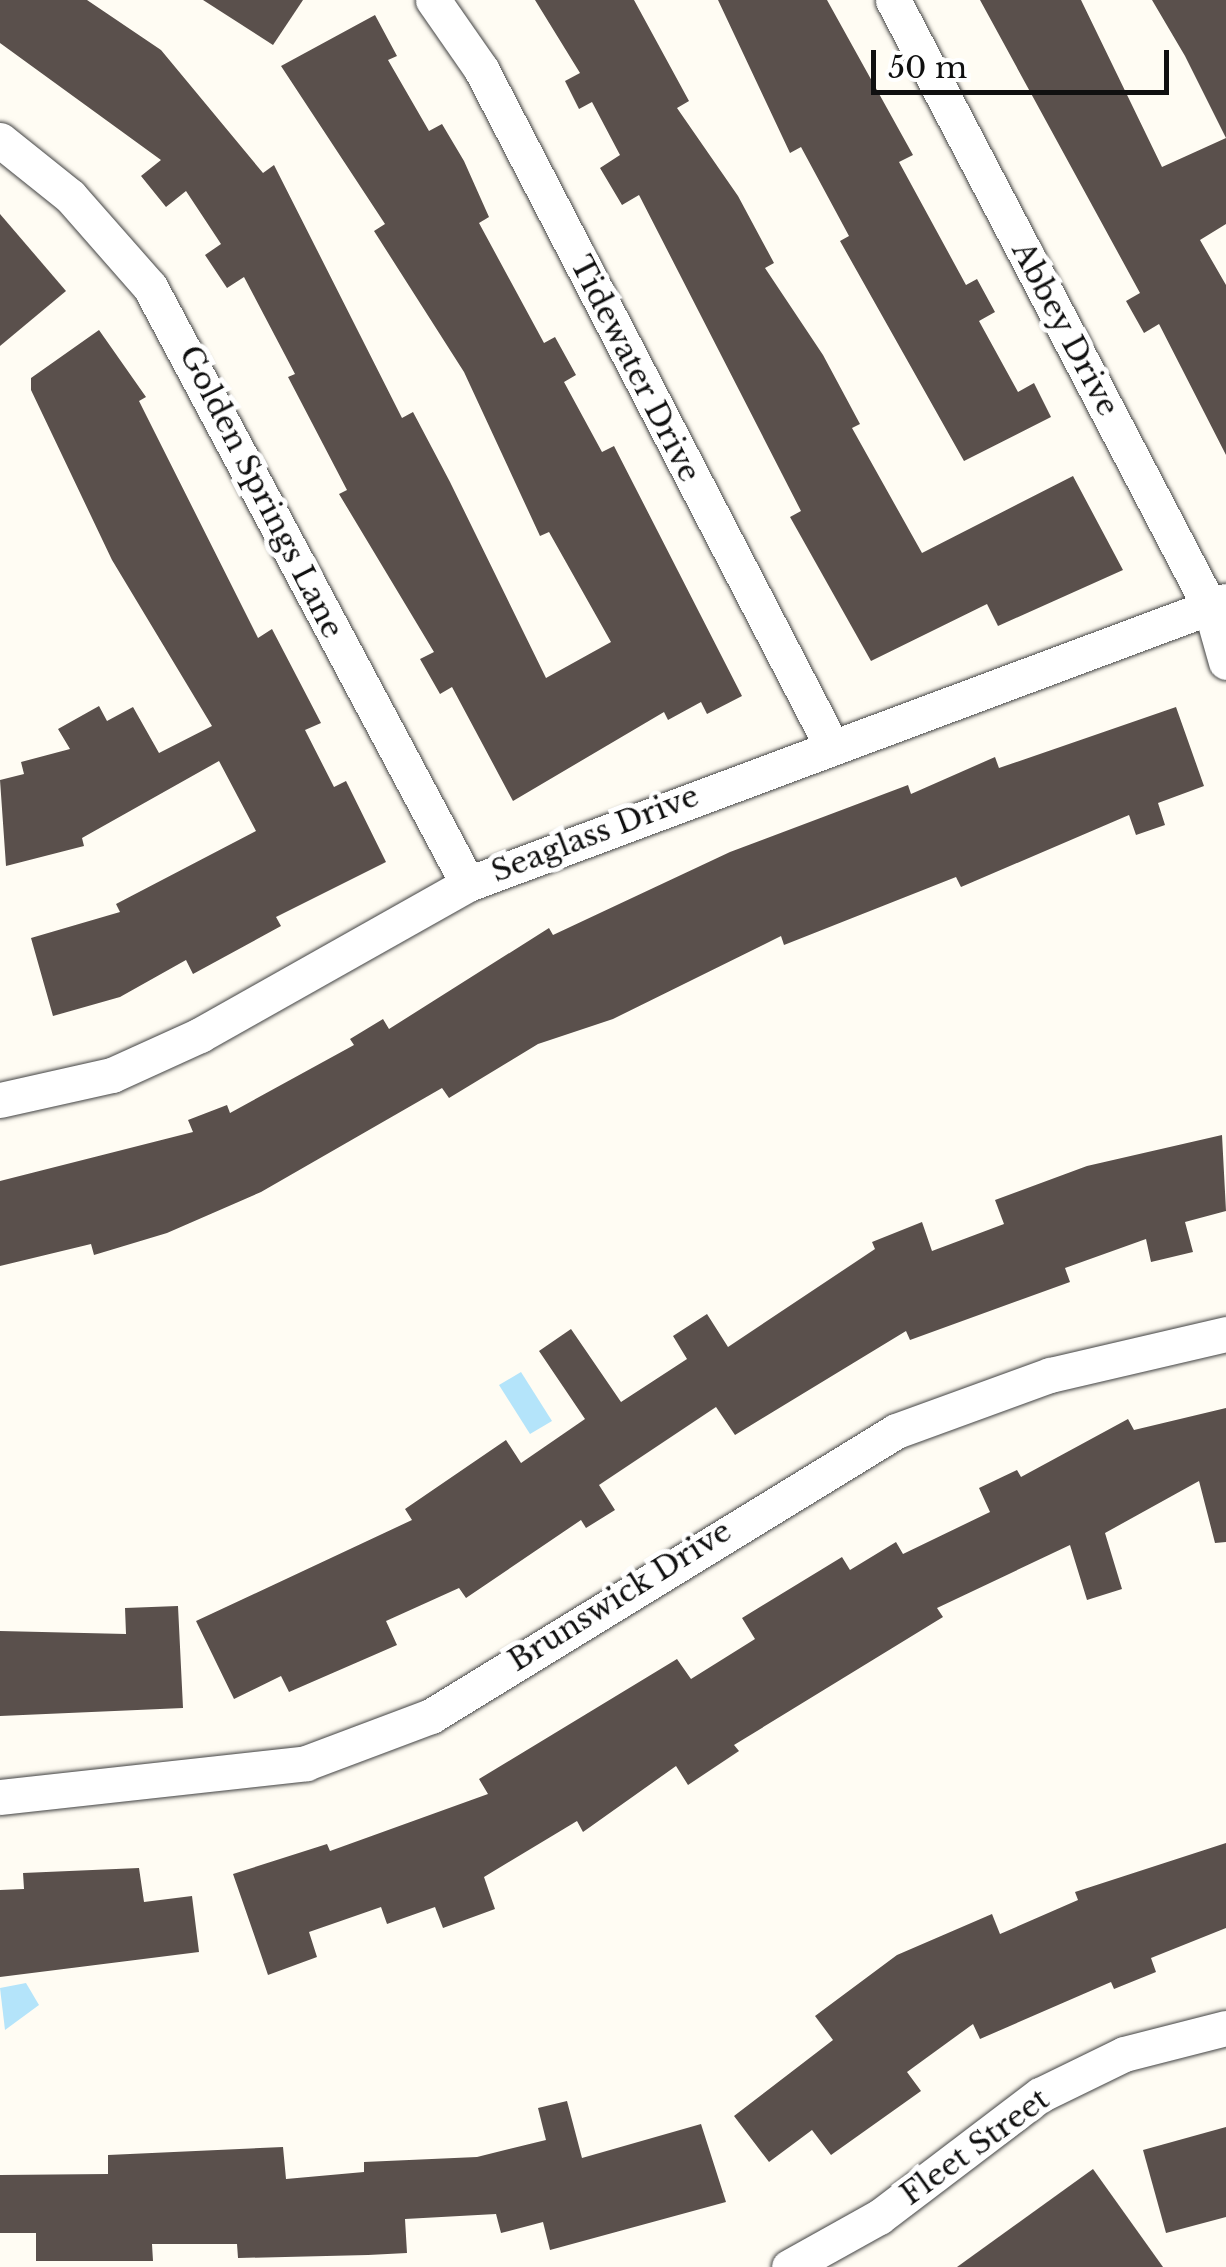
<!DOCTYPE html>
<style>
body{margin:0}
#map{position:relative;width:1226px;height:2267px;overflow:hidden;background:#fffcf3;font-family:"Libre Baskerville",serif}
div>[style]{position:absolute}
.water>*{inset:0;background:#b4e4fa}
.building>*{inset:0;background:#5a504c}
.roads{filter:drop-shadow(0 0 2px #434343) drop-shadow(0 0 2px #434343)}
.minor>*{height:35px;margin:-17.5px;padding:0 17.5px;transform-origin:17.5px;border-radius:17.5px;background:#fff}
span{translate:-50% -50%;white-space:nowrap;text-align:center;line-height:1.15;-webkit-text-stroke:10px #fff;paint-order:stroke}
.street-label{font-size:30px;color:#101010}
.scale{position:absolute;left:871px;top:50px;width:298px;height:45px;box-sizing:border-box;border:5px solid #101010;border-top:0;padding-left:12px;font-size:30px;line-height:35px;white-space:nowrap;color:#101010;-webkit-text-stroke:8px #fff;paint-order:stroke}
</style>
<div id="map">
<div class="water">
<i style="clip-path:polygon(521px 1372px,552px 1421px,530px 1434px,499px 1385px)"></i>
<i style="clip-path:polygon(26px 1983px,39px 2005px,5px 2030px,0 1988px)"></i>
</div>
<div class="building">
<i style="clip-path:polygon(0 0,87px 0,161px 50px,263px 173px,274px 165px,402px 418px,413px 412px,450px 482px,546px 678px,611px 642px,549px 532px,540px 536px,464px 372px,374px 231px,385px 224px,281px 66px,375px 15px,397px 56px,388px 60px,429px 131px,442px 124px,464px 161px,489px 217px,479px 223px,544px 343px,555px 337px,576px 375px,564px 382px,602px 452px,614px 446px,742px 696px,707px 714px,701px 702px,668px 720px,664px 712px,513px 801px,452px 687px,440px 694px,420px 659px,434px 652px,339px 494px,347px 490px,288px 377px,295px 374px,244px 277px,227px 288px,205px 255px,221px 244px,186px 191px,166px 207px,141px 176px,161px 160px,0 43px)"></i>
<i style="clip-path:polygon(203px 0,303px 0,273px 45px)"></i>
<i style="clip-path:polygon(535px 0,634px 0,689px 101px,677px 108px,738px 196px,774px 263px,765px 268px,823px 355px,860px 424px,852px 428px,922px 553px,1073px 476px,1123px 570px,998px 626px,987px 604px,871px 661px,790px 517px,801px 511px,639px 195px,622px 205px,600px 168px,620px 155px,592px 102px,579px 109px,565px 81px,580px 73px)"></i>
<i style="clip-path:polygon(718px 0,827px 0,913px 155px,899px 162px,966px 285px,977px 279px,995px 312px,979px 321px,1018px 392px,1034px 383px,1051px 417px,964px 461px,840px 241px,849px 236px,801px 147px,790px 153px)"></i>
<i style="clip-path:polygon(980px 0,1081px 0,1162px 167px,1226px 138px,1226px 224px,1200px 240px,1226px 285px,1226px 455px,1159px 324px,1144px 333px,1126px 301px,1140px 293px)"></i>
<i style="clip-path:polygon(1152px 0,1226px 0,1226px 138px,1185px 56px)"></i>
<i style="clip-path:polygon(0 214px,66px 291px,0 346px)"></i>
<i style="clip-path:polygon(99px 330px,146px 397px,139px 401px,258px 638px,272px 629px,321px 723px,305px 730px,334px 787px,346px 781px,386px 862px,276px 917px,281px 926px,193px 974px,186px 960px,120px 997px,53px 1016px,31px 938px,120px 912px,116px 904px,256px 831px,219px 761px,82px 838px,84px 846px,6px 866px,0 780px,24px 774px,21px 762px,70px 749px,58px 729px,99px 706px,107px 721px,133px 707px,159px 753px,212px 726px,112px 560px,31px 390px,31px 378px)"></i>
<i style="clip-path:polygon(1176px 707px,1204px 786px,1158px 803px,1165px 825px,1136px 835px,1129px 815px,961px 887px,956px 877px,784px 945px,781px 936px,613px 1019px,538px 1044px,449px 1098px,442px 1088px,261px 1192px,167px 1233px,94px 1255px,91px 1244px,0 1266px,0 1181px,193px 1132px,188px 1120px,227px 1105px,230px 1113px,354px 1045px,350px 1039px,383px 1019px,389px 1029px,549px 928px,553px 935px,730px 852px,908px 785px,911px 794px,995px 757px,999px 768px)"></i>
<i style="clip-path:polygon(1222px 1135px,1226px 1211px,1185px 1222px,1193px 1252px,1151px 1262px,1146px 1239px,1065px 1268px,1070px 1282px,910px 1340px,906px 1331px,735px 1435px,716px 1407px,599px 1485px,615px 1510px,586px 1528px,581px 1520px,466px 1598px,459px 1588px,386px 1621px,397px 1645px,289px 1692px,281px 1676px,234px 1699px,196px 1621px,412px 1520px,405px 1509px,506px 1440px,521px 1463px,585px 1419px,539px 1351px,571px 1329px,621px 1402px,687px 1359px,673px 1336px,707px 1314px,728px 1347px,875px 1249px,872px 1242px,922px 1222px,932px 1251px,1004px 1224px,995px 1200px,1087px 1166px)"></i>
<i style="clip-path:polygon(1226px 1408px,1226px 1542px,1215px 1543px,1199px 1481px,1105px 1533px,1122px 1589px,1087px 1600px,1070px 1545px,937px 1608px,943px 1617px,734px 1745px,739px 1751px,688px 1785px,676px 1766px,583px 1832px,577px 1821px,484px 1877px,495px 1909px,443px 1928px,435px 1907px,387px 1924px,381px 1907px,309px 1932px,317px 1957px,268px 1975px,233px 1874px,327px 1844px,330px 1851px,488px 1794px,479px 1779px,677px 1659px,691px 1679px,755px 1639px,742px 1618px,842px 1557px,850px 1570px,896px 1542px,903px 1554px,990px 1512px,979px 1488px,1017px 1470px,1021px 1477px,1128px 1419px,1134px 1430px)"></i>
<i style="clip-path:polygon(178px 1606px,183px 1708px,0 1716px,0 1631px,126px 1634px,125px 1608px)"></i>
<i style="clip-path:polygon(1226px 1843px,1226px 1928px,1151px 1958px,1156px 1972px,1114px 1989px,1111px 1982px,980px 2039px,973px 2024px,907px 2072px,921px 2091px,831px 2155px,812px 2130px,769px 2162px,734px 2116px,833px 2040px,815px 2016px,897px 1955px,992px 1914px,1000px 1934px,1078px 1900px,1075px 1892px)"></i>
<i style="clip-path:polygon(139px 1868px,144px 1902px,192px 1896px,199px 1952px,0 1977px,0 1890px,24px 1889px,23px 1873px)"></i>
<i style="clip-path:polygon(567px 2101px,582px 2158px,701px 2124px,726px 2202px,550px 2250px,543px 2222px,501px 2233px,496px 2214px,405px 2219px,407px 2253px,368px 2255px,238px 2258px,237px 2244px,152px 2244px,153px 2261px,36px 2261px,36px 2233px,0 2233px,0 2175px,108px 2174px,108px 2155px,283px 2147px,286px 2179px,364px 2172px,364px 2162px,477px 2157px,546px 2140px,538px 2108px)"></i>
<i style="clip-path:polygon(1226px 2127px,1226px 2217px,1166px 2233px,1143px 2150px)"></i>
<i style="clip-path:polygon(1093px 2169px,1163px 2267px,957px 2267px)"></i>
</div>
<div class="roads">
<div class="minor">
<i style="left:433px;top:0;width:84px;rotate:55.2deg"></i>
<i style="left:481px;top:69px;width:759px;rotate:62.62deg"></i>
<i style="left:893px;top:0;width:687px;rotate:62.43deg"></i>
<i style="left:1211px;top:609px;width:55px;rotate:74.2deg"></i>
<i style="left:0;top:140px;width:90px;rotate:38.7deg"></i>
<i style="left:70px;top:196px;width:121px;rotate:48.7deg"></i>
<i style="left:150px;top:287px;width:676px;rotate:61.96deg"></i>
<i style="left:0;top:1100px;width:115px;rotate:-12.6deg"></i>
<i style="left:112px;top:1075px;width:97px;rotate:-24.4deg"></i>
<i style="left:200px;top:1035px;width:308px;rotate:-29.4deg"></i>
<i style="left:468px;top:884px;width:809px;rotate:-20.47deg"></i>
<i style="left:0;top:1797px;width:308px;rotate:-6.3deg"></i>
<i style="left:306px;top:1763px;width:134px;rotate:-20.6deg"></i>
<i style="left:431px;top:1716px;width:545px;rotate:-31.5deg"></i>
<i style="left:896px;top:1431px;width:164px;rotate:-20deg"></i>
<i style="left:1050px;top:1375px;width:181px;rotate:-13.1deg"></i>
<i style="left:789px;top:2267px;width:103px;rotate:-29.1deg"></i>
<i style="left:879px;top:2217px;width:202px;rotate:-37.2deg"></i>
<i style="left:1040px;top:2095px;width:93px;rotate:-26deg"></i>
<i style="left:1124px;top:2054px;width:105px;rotate:-14.3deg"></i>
</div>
</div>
<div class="street-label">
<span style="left:1065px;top:329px;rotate:62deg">Abbey Drive</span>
<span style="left:635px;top:369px;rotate:63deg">Tidewater Drive</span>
<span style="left:261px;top:492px;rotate:63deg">Golden Springs Lane</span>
<span style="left:595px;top:834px;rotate:-21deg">Seaglass Drive</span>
<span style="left:620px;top:1596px;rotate:-32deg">Brunswick Drive</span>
<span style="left:975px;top:2147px;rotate:-36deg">Fleet Street</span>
</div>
<div class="scale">50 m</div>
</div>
